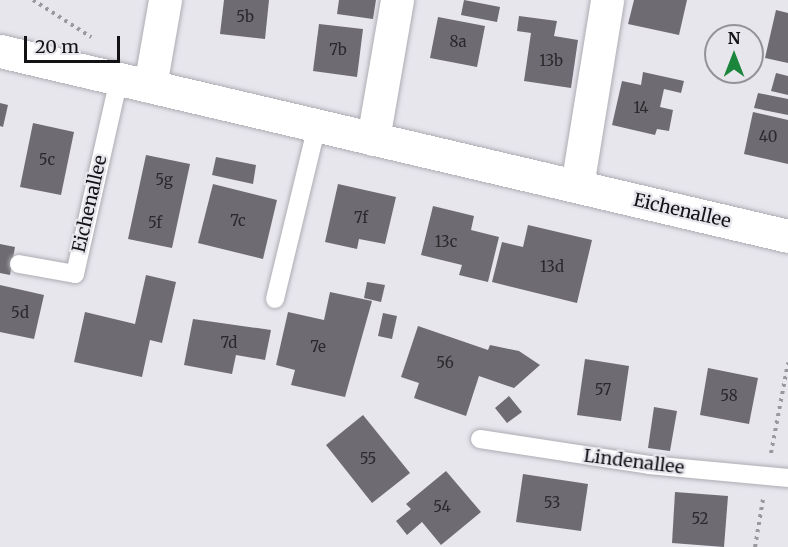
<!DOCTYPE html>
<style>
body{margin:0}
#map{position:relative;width:788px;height:547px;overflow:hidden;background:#e8e6ed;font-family:Merriweather,serif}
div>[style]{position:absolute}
.building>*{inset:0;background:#6e6c72}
.path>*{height:4px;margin-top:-2px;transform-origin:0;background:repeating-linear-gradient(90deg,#99989d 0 3px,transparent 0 7.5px)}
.roads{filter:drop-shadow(0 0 2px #aeacb3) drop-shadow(0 0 2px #aeacb3)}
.service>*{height:18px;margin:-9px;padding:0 9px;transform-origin:9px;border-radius:9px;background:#fff}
.minor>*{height:33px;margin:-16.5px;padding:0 16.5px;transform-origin:16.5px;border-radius:16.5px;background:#fff}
span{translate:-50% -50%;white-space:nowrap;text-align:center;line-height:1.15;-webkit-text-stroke:4.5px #e8e6ed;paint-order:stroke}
.number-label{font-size:15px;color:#2a292c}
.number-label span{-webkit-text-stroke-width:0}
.street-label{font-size:18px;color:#131315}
.north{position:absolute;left:704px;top:24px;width:60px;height:60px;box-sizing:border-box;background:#e8e6ed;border:2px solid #939297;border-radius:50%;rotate:0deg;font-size:16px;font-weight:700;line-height:24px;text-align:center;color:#131315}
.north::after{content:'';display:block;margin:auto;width:21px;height:27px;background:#1b853b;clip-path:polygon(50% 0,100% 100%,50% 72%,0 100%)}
.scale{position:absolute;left:24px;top:36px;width:96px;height:27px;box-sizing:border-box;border:3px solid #131315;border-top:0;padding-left:8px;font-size:18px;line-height:21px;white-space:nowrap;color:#131315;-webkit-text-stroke:4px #e8e6ed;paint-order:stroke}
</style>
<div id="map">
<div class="building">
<i style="clip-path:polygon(224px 0,269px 0,265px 39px,220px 34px)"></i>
<i style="clip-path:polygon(339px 0,376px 0,373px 19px,337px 14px)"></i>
<i style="clip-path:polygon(464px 0,500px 7px,497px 22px,461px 15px)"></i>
<i style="clip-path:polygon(634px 0,687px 0,679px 35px,628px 24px)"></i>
<i style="clip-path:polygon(776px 10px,788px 13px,788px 63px,765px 58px)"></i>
<i style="clip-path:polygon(519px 16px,557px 21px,554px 36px,578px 40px,571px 88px,524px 81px,531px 33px,517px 31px)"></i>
<i style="clip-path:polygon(438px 17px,485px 26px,477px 67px,430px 58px)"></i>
<i style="clip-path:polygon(319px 24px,363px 29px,357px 77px,313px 71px)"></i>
<i style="clip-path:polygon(643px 72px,684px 81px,681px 93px,664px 89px,660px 107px,673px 110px,669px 131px,657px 129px,655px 135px,612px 125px,622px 81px,641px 85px)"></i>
<i style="clip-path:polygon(776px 73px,788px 76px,788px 95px,771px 91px)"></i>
<i style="clip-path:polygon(758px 93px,788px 99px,788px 115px,754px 108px)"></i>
<i style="clip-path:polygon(0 103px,8px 105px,3px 127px,0 126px)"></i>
<i style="clip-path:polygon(753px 112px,788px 120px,788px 164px,744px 154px)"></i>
<i style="clip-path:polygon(33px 123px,74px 132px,61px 195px,20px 187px)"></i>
<i style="clip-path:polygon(146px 155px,190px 164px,172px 248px,128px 239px)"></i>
<i style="clip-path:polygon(216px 157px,256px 165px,253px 184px,212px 175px)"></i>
<i style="clip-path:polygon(213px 184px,277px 200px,263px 259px,198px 243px)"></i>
<i style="clip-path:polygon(338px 184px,396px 197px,385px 244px,359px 239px,357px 249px,325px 242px)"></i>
<i style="clip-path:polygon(433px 206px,474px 216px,471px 230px,499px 237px,488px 282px,459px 275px,462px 265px,421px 255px)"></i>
<i style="clip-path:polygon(528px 225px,592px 240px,577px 303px,492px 282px,502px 242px,523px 247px)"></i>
<i style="clip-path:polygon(0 244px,15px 247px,10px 275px,0 273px)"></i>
<i style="clip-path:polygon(146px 275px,176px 282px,162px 343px,150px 340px,142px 377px,74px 362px,85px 312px,135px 324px)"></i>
<i style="clip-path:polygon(367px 282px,385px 285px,381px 302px,364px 298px)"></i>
<i style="clip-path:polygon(0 285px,44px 295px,34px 339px,0 332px)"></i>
<i style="clip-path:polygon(330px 292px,372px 301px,345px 397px,291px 385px,295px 370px,276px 365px,288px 312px,324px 320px)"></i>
<i style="clip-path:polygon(383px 313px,397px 316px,392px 339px,378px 336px)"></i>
<i style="clip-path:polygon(193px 319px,271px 330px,265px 360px,236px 355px,232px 374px,184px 365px)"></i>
<i style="clip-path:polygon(418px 326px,488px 350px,490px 345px,519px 351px,540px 365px,514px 388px,479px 376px,466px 416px,414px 398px,419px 383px,401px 377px)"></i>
<i style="clip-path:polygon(585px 359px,629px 366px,621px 421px,577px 415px)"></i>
<i style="clip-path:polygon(708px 368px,758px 378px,749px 424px,700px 415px)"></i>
<i style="clip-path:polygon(509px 396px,522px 412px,507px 423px,495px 408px)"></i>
<i style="clip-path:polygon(654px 407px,677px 411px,670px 451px,648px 448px)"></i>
<i style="clip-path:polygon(363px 415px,410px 473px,372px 503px,326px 445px)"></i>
<i style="clip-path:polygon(446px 471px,481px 512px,441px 545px,422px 522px,407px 535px,396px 521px,411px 509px,406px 504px)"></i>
<i style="clip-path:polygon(523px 474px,588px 484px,581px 531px,516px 522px)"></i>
<i style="clip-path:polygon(675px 492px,728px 496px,724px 547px,672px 543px)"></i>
</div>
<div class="path">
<i style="left:33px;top:0;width:69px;rotate:32.5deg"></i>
<i style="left:771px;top:453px;width:92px;rotate:-79.3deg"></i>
<i style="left:755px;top:547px;width:49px;rotate:-80.5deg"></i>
</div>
<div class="roads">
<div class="service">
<i style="left:19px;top:264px;width:57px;rotate:10.1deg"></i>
<i style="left:75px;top:274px;width:200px;rotate:-77.3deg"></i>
<i style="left:275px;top:299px;width:178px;rotate:-76.4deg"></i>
<i style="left:480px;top:439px;width:171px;rotate:8.7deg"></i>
<i style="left:649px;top:465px;width:140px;rotate:5.3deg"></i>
</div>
<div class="minor">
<i style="left:0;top:51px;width:809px;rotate:13.21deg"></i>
<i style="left:150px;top:86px;width:87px;rotate:-80.1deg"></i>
<i style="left:373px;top:139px;width:141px;rotate:-80.2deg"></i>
<i style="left:577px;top:186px;width:188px;rotate:-80.8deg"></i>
</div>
</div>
<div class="number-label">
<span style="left:245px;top:17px">5b</span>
<span style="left:458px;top:42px">8a</span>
<span style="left:338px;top:50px">7b</span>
<span style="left:551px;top:61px">13b</span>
<span style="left:641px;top:108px">14</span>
<span style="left:768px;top:137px">40</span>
<span style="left:47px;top:160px">5c</span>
<span style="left:164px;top:180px">5g</span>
<span style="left:361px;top:218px">7f</span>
<span style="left:238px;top:221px">7c</span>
<span style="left:155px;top:223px">5f</span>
<span style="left:446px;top:242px">13c</span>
<span style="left:552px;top:267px">13d</span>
<span style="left:20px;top:313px">5d</span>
<span style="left:229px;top:343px">7d</span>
<span style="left:318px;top:347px">7e</span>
<span style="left:445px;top:363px">56</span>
<span style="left:603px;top:390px">57</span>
<span style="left:729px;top:396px">58</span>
<span style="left:368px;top:459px">55</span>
<span style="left:552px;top:503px">53</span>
<span style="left:442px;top:507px">54</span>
<span style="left:700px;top:519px">52</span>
</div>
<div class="street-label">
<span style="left:90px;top:204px;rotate:-77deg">Eichenallee</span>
<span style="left:682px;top:211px;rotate:13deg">Eichenallee</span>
<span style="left:634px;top:462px;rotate:7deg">Lindenallee</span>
</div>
<div class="north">N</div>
<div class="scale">20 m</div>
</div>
